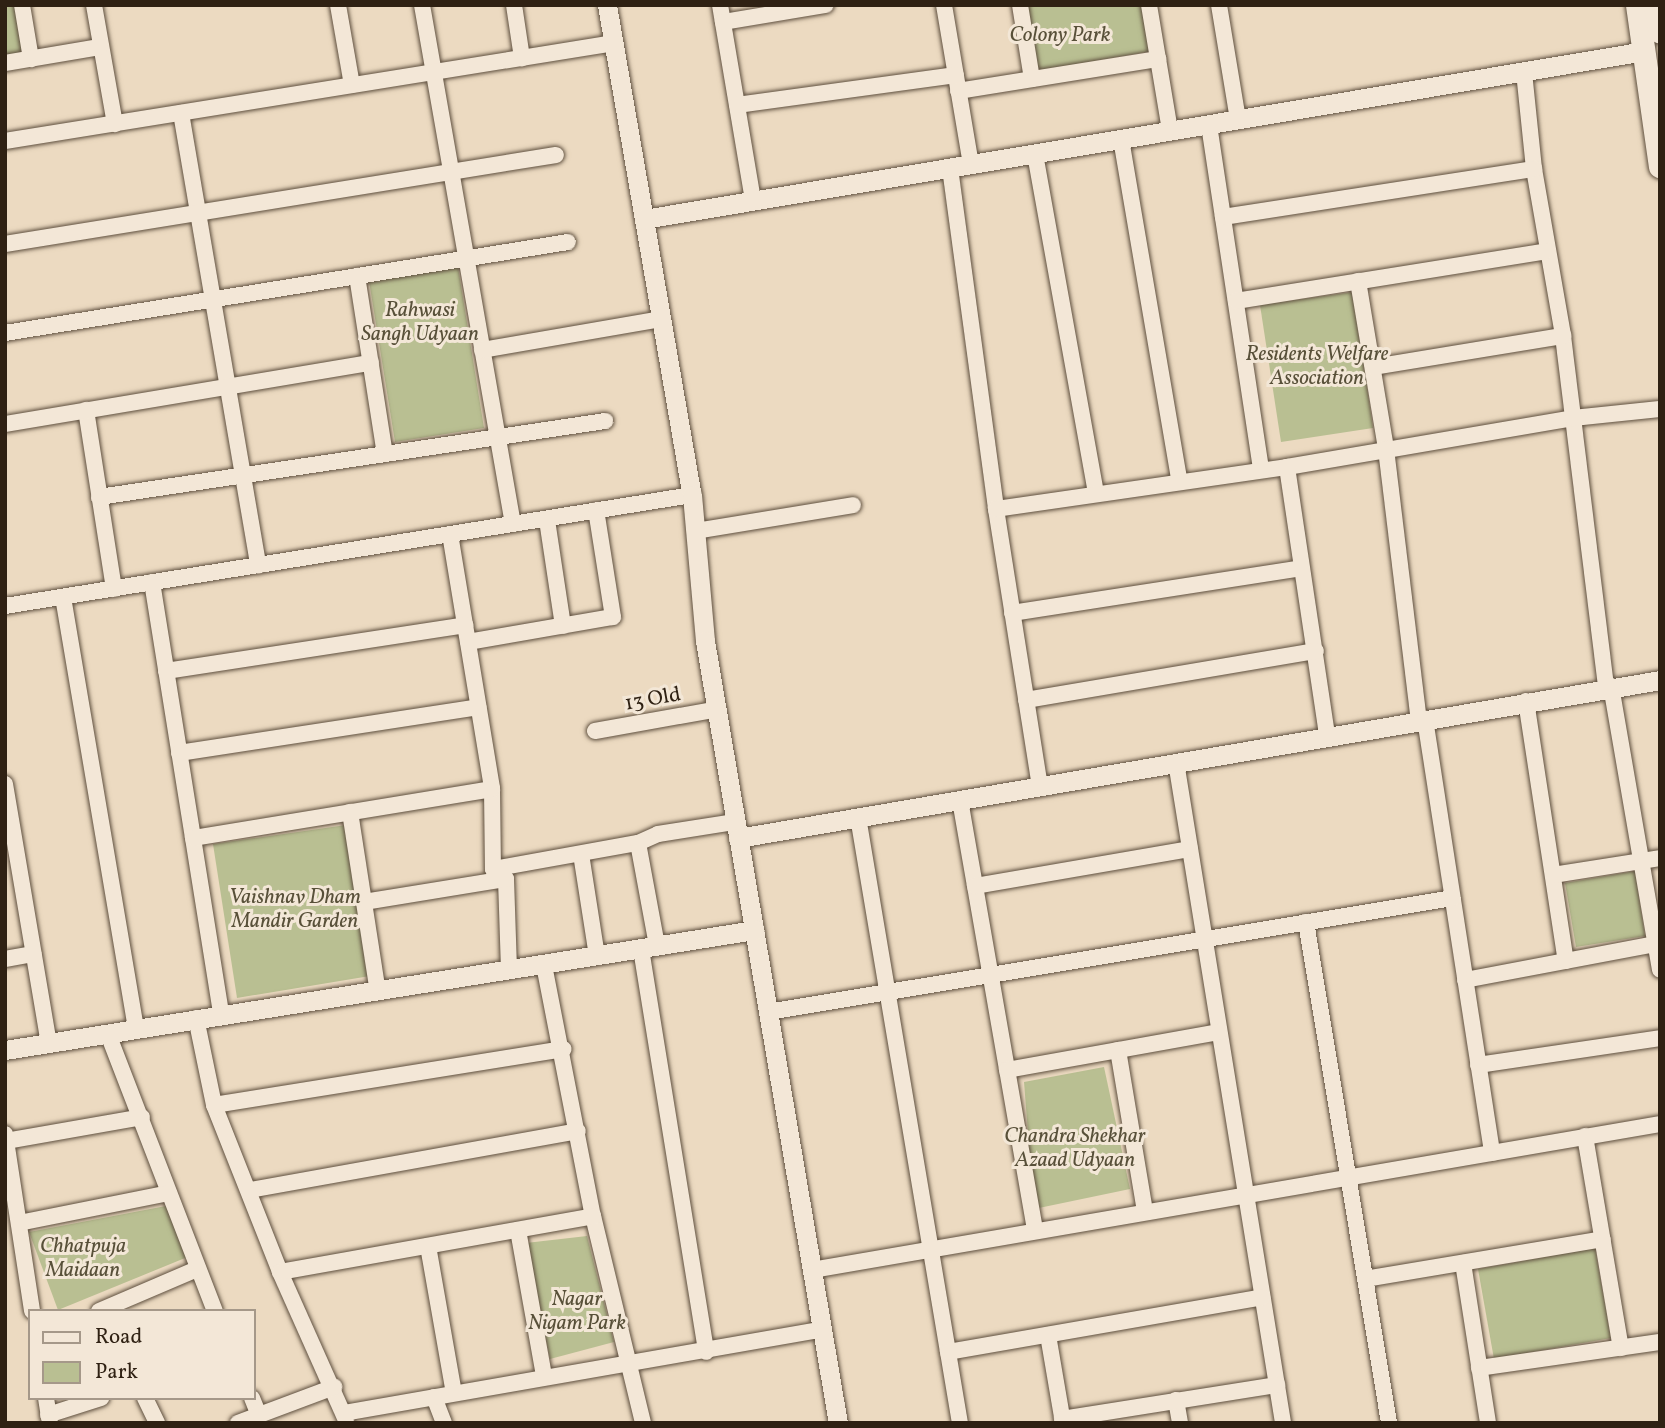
<!DOCTYPE html>
<style>
body{margin:0}
#map{position:relative;width:1665px;height:1428px;overflow:hidden;background:#ecdac1;font-family:Vollkorn,serif}
div>[style]{position:absolute}
.green>*{inset:0;background:#b9bf92}
.roads{filter:drop-shadow(0 0 2px #5e4f3e) drop-shadow(0 0 2px #5e4f3e)}
.minor>*{height:16px;margin:-8px;padding:0 8px;transform-origin:8px;border-radius:8px;background:#f3e7d7}
.tertiary>*{height:19px;margin:-9.5px;padding:0 9.5px;transform-origin:9.5px;border-radius:9.5px;background:#f3e7d7}
.secondary>*{height:23px;margin:-11.5px;padding:0 11.5px;transform-origin:11.5px;border-radius:11.5px;background:#f3e7d7}
span{translate:-50% -50%;white-space:nowrap;text-align:center;line-height:1.15;-webkit-text-stroke:6px #f3e7d7;paint-order:stroke}
.park-label{font-size:21px;color:#585039;font-style:italic}
.street-label{font-size:21px;color:#2f2113}
.frame{position:absolute;inset:0;border:7px solid #2f2113;pointer-events:none}
.legend{position:absolute;left:28px;top:1309px;width:228px;height:91px;box-sizing:border-box;background:#f3e7d7;border:2px solid #a59889;margin:0;padding:9px 12px;list-style:none;font-size:21px;color:#2f2113}
.legend li{display:flex;align-items:center;gap:14px;height:35px}
.legend b{width:35px;border:2px solid #a59889}
</style>
<div id="map">
<div class="green">
<i style="clip-path:polygon(5px 5px,21px 5px,27px 53px,5px 57px)"></i>
<i style="clip-path:polygon(1026px 5px,1145px 5px,1152px 51px,1031px 72px)"></i>
<i style="clip-path:polygon(458px 267px,484px 428px,395px 442px,369px 281px)"></i>
<i style="clip-path:polygon(1353px 292px,1373px 428px,1281px 442px,1260px 305px)"></i>
<i style="clip-path:polygon(353px 824px,376px 975px,237px 998px,213px 844px)"></i>
<i style="clip-path:polygon(1635px 871px,1645px 936px,1576px 947px,1565px 883px)"></i>
<i style="clip-path:polygon(1104px 1067px,1130px 1189px,1034px 1209px,1024px 1082px)"></i>
<i style="clip-path:polygon(166px 1206px,190px 1256px,58px 1310px,29px 1232px)"></i>
<i style="clip-path:polygon(587px 1236px,614px 1342px,550px 1359px,526px 1243px)"></i>
<i style="clip-path:polygon(1595px 1248px,1611px 1338px,1494px 1359px,1478px 1269px)"></i>
</div>
<div class="roads">
<div class="minor">
<i style="left:22px;top:5px;width:55px;rotate:80.5deg"></i>
<i style="left:94px;top:5px;width:121px;rotate:80deg"></i>
<i style="left:338px;top:5px;width:81px;rotate:80.1deg"></i>
<i style="left:422px;top:5px;width:527px;rotate:80.06deg"></i>
<i style="left:514px;top:5px;width:54px;rotate:81.4deg"></i>
<i style="left:720px;top:5px;width:199px;rotate:80.4deg"></i>
<i style="left:944px;top:5px;width:162px;rotate:80.4deg"></i>
<i style="left:1020px;top:5px;width:75px;rotate:80.8deg"></i>
<i style="left:1149px;top:5px;width:128px;rotate:80.5deg"></i>
<i style="left:1219px;top:5px;width:117px;rotate:80.6deg"></i>
<i style="left:723px;top:22px;width:104px;rotate:-9.4deg"></i>
<i style="left:5px;top:63px;width:96px;rotate:-9.6deg"></i>
<i style="left:1524px;top:72px;width:98px;rotate:84.1deg"></i>
<i style="left:1534px;top:169px;width:169px;rotate:80.1deg"></i>
<i style="left:1563px;top:336px;width:355px;rotate:83deg"></i>
<i style="left:958px;top:91px;width:203px;rotate:-9.1deg"></i>
<i style="left:737px;top:105px;width:221px;rotate:-7.8deg"></i>
<i style="left:181px;top:113px;width:459px;rotate:80.3deg"></i>
<i style="left:1209px;top:125px;width:348px;rotate:81.4deg"></i>
<i style="left:1121px;top:139px;width:346px;rotate:80.3deg"></i>
<i style="left:5px;top:141px;width:617px;rotate:-9.14deg"></i>
<i style="left:1035px;top:154px;width:345px;rotate:79.8deg"></i>
<i style="left:950px;top:168px;width:344px;rotate:82.3deg"></i>
<i style="left:996px;top:509px;width:280px;rotate:81deg"></i>
<i style="left:1223px;top:217px;width:315px;rotate:-8.8deg"></i>
<i style="left:5px;top:244px;width:558px;rotate:-9.18deg"></i>
<i style="left:357px;top:276px;width:180px;rotate:81.1deg"></i>
<i style="left:1358px;top:281px;width:170px;rotate:80.5deg"></i>
<i style="left:1386px;top:449px;width:273px;rotate:83.1deg"></i>
<i style="left:1236px;top:301px;width:315px;rotate:-9.1deg"></i>
<i style="left:5px;top:333px;width:570px;rotate:-9.18deg"></i>
<i style="left:482px;top:350px;width:182px;rotate:-9.8deg"></i>
<i style="left:1373px;top:367px;width:193px;rotate:-9.3deg"></i>
<i style="left:86px;top:410px;width:181px;rotate:81.1deg"></i>
<i style="left:5px;top:424px;width:371px;rotate:-9.5deg"></i>
<i style="left:1287px;top:467px;width:272px;rotate:81.5deg"></i>
<i style="left:99px;top:497px;width:512px;rotate:-8.54deg"></i>
<i style="left:996px;top:509px;width:294px;rotate:-8.2deg"></i>
<i style="left:1287px;top:467px;width:290px;rotate:-9.7deg"></i>
<i style="left:1573px;top:418px;width:87px;rotate:-5.9deg"></i>
<i style="left:547px;top:520px;width:107px;rotate:81.4deg"></i>
<i style="left:695px;top:531px;width:160px;rotate:-9.3deg"></i>
<i style="left:450px;top:534px;width:258px;rotate:80.6deg"></i>
<i style="left:492px;top:789px;width:80px;rotate:89.3deg"></i>
<i style="left:493px;top:869px;width:16px;rotate:38deg"></i>
<i style="left:506px;top:879px;width:92px;rotate:88.1deg"></i>
<i style="left:152px;top:582px;width:437px;rotate:80.9deg"></i>
<i style="left:63px;top:597px;width:437px;rotate:80.4deg"></i>
<i style="left:5px;top:606px;width:696px;rotate:-9.18deg"></i>
<i style="left:1012px;top:613px;width:293px;rotate:-8.8deg"></i>
<i style="left:468px;top:642px;width:147px;rotate:-9.8deg"></i>
<i style="left:613px;top:617px;width:108px;rotate:-99deg"></i>
<i style="left:166px;top:671px;width:303px;rotate:-8.7deg"></i>
<i style="left:1611px;top:686px;width:288px;rotate:80.2deg"></i>
<i style="left:1026px;top:700px;width:294px;rotate:-9.6deg"></i>
<i style="left:1526px;top:701px;width:263px;rotate:81.3deg"></i>
<i style="left:1425px;top:719px;width:439px;rotate:81.2deg"></i>
<i style="left:595px;top:731px;width:125px;rotate:-10.1deg"></i>
<i style="left:179px;top:753px;width:303px;rotate:-8.7deg"></i>
<i style="left:1176px;top:762px;width:670px;rotate:80.8deg"></i>
<i style="left:5px;top:784px;width:263px;rotate:80.4deg"></i>
<i style="left:960px;top:800px;width:437px;rotate:80.1deg"></i>
<i style="left:350px;top:812px;width:177px;rotate:81.2deg"></i>
<i style="left:858px;top:817px;width:615px;rotate:80.45deg"></i>
<i style="left:193px;top:838px;width:303px;rotate:-9.3deg"></i>
<i style="left:638px;top:843px;width:22px;rotate:-24deg"></i>
<i style="left:658px;top:834px;width:78px;rotate:-8.9deg"></i>
<i style="left:581px;top:854px;width:103px;rotate:81.1deg"></i>
<i style="left:493px;top:869px;width:147px;rotate:-10.2deg"></i>
<i style="left:638px;top:843px;width:105px;rotate:79.5deg"></i>
<i style="left:1553px;top:875px;width:108px;rotate:-9deg"></i>
<i style="left:975px;top:886px;width:218px;rotate:-9.8deg"></i>
<i style="left:364px;top:902px;width:144px;rotate:-9.2deg"></i>
<i style="left:1306px;top:922px;width:508px;rotate:80.59deg"></i>
<i style="left:641px;top:949px;width:408px;rotate:80.8deg"></i>
<i style="left:5px;top:959px;width:29px;rotate:-10deg"></i>
<i style="left:544px;top:965px;width:256px;rotate:79deg"></i>
<i style="left:593px;top:1216px;width:213px;rotate:76.4deg"></i>
<i style="left:1465px;top:980px;width:193px;rotate:-10.7deg"></i>
<i style="left:768px;top:1012px;width:694px;rotate:-9.45deg"></i>
<i style="left:196px;top:1018px;width:89px;rotate:78.3deg"></i>
<i style="left:214px;top:1105px;width:180px;rotate:68.4deg"></i>
<i style="left:280px;top:1272px;width:162px;rotate:66deg"></i>
<i style="left:108px;top:1034px;width:297px;rotate:68.9deg"></i>
<i style="left:1118px;top:1050px;width:164px;rotate:80.5deg"></i>
<i style="left:1478px;top:1065px;width:184px;rotate:-8.4deg"></i>
<i style="left:1007px;top:1070px;width:215px;rotate:-10.2deg"></i>
<i style="left:214px;top:1105px;width:354px;rotate:-9.1deg"></i>
<i style="left:5px;top:1134px;width:179px;rotate:81.3deg"></i>
<i style="left:1585px;top:1136px;width:215px;rotate:80.4deg"></i>
<i style="left:6px;top:1141px;width:138px;rotate:-10deg"></i>
<i style="left:250px;top:1190px;width:333px;rotate:-10.2deg"></i>
<i style="left:19px;top:1223px;width:153px;rotate:-11.3deg"></i>
<i style="left:518px;top:1230px;width:148px;rotate:79.9deg"></i>
<i style="left:428px;top:1246px;width:149px;rotate:80deg"></i>
<i style="left:1463px;top:1263px;width:162px;rotate:81.1deg"></i>
<i style="left:812px;top:1270px;width:860px;rotate:-9.77deg"></i>
<i style="left:280px;top:1272px;width:318px;rotate:-10.1deg"></i>
<i style="left:1365px;top:1279px;width:241px;rotate:-9.5deg"></i>
<i style="left:99px;top:1311px;width:107px;rotate:-23.2deg"></i>
<i style="left:1048px;top:1335px;width:89px;rotate:80.3deg"></i>
<i style="left:948px;top:1352px;width:319px;rotate:-9.9deg"></i>
<i style="left:1479px;top:1368px;width:183px;rotate:-8.2deg"></i>
<i style="left:434px;top:1397px;width:28px;rotate:69deg"></i>
<i style="left:46px;top:1398px;width:25px;rotate:81deg"></i>
<i style="left:145px;top:1398px;width:28px;rotate:64deg"></i>
<i style="left:252px;top:1398px;width:18px;rotate:68deg"></i>
<i style="left:1176px;top:1400px;width:23px;rotate:80deg"></i>
<i style="left:344px;top:1413px;width:485px;rotate:-9.9deg"></i>
<i style="left:48px;top:1415px;width:56px;rotate:-17.8deg"></i>
<i style="left:1062px;top:1419px;width:218px;rotate:-9deg"></i>
<i style="left:238px;top:1423px;width:103px;rotate:-20.6deg"></i>
</div>
<div class="tertiary">
<i style="left:607px;top:5px;width:497px;rotate:80.2deg"></i>
<i style="left:692px;top:495px;width:147px;rotate:84.9deg"></i>
<i style="left:705px;top:641px;width:793px;rotate:80.35deg"></i>
<i style="left:644px;top:219px;width:1015px;rotate:-9.53deg"></i>
<i style="left:738px;top:838px;width:935px;rotate:-9.72deg"></i>
<i style="left:5px;top:1050px;width:759px;rotate:-9.1deg"></i>
</div>
<div class="secondary">
<i style="left:1637px;top:5px;width:163px;rotate:81.9deg"></i>
<i style="left:1655px;top:5px;width:27px;rotate:80deg"></i>
</div>
</div>
<div class="park-label">
<span style="left:1060px;top:36px">Colony Park</span>
<span style="left:420px;top:323px">Rahwasi<br>Sangh Udyaan</span>
<span style="left:1317px;top:367px">Residents Welfare<br>Association</span>
<span style="left:295px;top:910px">Vaishnav Dham<br>Mandir Garden</span>
<span style="left:1075px;top:1149px">Chandra Shekhar<br>Azaad Udyaan</span>
<span style="left:83px;top:1259px">Chhatpuja<br>Maidaan</span>
<span style="left:577px;top:1312px">Nagar<br>Nigam Park</span>
</div>
<div class="street-label">
<span style="left:653px;top:700px;rotate:-10deg">13 Old</span>
</div>
<div class="frame"></div>
<ul class="legend">
<li><b style="height:9px;background:#f3e7d7"></b>Road</li>
<li><b style="height:19px;background:#b9bf92"></b>Park</li>
</ul>
</div>
